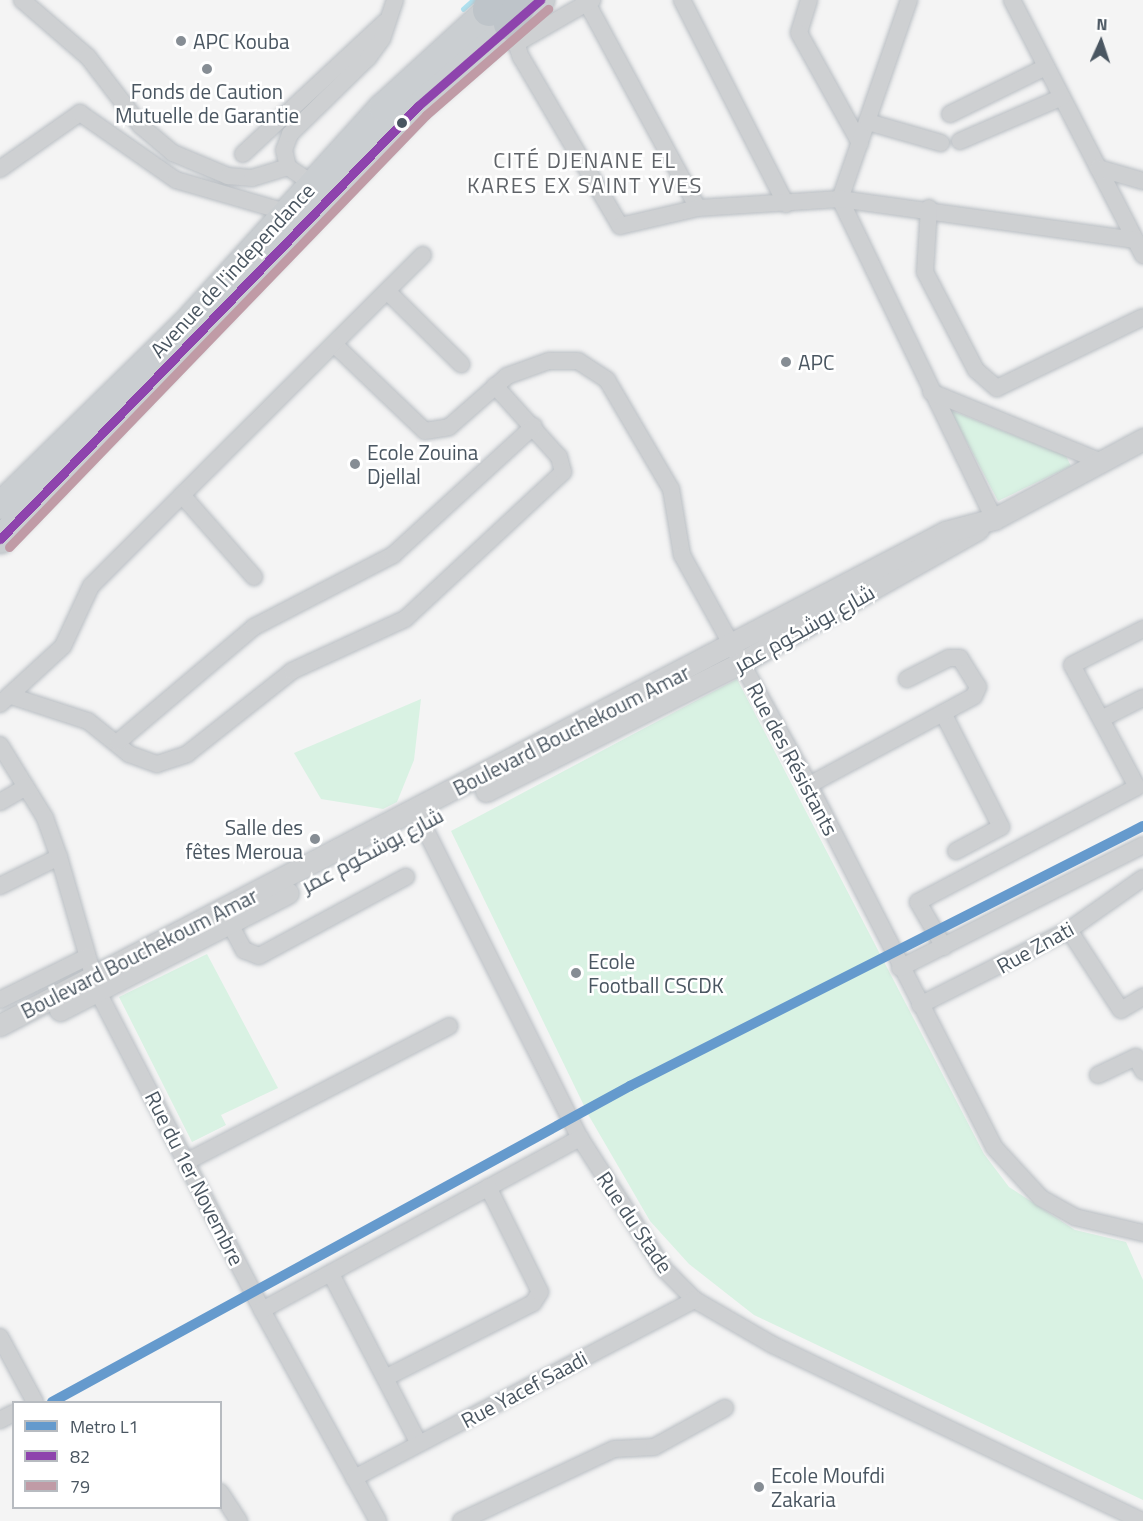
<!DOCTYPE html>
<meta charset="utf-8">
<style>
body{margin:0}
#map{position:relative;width:1143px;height:1521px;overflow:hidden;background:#f4f4f4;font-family:"Titillium Web",Cairo,sans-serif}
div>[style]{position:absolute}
.green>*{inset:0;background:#d9f2e3}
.stream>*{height:4.5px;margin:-2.25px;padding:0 2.25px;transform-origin:2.25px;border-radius:2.25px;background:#aee2f0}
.roads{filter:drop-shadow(0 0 2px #b9bec3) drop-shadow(0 0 2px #b9bec3)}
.minor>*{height:16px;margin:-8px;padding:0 8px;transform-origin:8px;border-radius:8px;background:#ced0d2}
.tertiary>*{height:21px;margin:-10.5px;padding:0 10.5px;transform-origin:10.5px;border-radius:10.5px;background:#ced0d2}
.primary>*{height:27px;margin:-13.5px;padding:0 13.5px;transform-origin:13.5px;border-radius:13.5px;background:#caced1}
.motorway>*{height:32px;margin:-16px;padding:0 16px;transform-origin:16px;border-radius:16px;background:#bec4c9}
.bus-1>*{height:9px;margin:-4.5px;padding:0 4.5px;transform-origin:4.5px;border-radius:4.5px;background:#8e44ad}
.bus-2>*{height:9px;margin:-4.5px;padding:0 4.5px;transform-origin:4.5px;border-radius:4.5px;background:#c09ba6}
.metro-1>*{height:10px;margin:-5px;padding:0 5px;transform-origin:5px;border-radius:5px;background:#659acd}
.dots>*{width:16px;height:16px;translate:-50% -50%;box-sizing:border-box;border:3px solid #fff;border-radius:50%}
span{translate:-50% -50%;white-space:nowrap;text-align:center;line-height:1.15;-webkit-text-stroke:5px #fff;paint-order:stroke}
.poi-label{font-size:21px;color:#4a5661}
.left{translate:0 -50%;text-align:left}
.right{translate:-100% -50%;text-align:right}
.street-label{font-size:21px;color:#4a5661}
.neighbourhood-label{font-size:22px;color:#5f6368;letter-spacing:1.5px}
.legend{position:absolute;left:12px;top:1401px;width:210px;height:108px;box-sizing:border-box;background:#fff;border:2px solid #b7bbc0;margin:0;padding:8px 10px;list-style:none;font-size:18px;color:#4a5661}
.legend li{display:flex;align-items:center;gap:12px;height:30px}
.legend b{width:30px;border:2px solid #b7bbc0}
.north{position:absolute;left:1071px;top:12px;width:60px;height:60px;-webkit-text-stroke:4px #fff;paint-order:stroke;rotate:3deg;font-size:16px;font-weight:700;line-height:24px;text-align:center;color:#4a5661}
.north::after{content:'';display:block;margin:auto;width:21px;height:27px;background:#4a5661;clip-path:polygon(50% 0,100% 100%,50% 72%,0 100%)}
</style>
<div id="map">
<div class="green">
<i style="clip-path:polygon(950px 410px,1066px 456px,1071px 466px,998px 501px)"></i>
<i style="clip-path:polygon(737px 679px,984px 1154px,1009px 1187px,1075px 1230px,1126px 1242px,1143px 1280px,1143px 1500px,754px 1315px,689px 1264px,650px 1221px,589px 1116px,451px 831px)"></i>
<i style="clip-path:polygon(421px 699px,414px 760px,397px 802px,383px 809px,321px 799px,294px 753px)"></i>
<i style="clip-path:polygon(207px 954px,278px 1088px,221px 1115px,226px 1125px,192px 1142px,119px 997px)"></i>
</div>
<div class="stream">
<i style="left:463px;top:9px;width:13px;rotate:-42deg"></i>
</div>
<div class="roads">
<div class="minor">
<i style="left:22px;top:0;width:87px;rotate:40.8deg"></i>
<i style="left:88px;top:57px;width:87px;rotate:52.5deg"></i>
<i style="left:141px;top:126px;width:42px;rotate:40.2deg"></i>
<i style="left:173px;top:153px;width:60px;rotate:22.7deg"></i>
<i style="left:228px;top:176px;width:24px;rotate:5deg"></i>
<i style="left:252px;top:178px;width:38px;rotate:-17deg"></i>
<i style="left:682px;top:0;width:229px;rotate:63deg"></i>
<i style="left:809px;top:0;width:34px;rotate:107deg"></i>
<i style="left:799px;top:33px;width:126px;rotate:61deg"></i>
<i style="left:909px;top:0;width:211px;rotate:109.1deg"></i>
<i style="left:840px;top:199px;width:355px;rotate:64.3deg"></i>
<i style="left:1012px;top:0;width:287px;rotate:62.8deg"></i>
<i style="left:587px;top:3px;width:233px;rotate:61.6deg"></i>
<i style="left:510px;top:24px;width:35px;rotate:72deg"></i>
<i style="left:521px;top:57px;width:196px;rotate:59.6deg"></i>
<i style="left:620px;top:226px;width:80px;rotate:-13deg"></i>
<i style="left:698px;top:208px;width:142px;rotate:-3.6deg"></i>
<i style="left:840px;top:199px;width:298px;rotate:7.9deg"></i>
<i style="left:515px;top:44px;width:89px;rotate:-29.7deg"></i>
<i style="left:950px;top:114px;width:107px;rotate:-26.1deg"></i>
<i style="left:868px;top:122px;width:76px;rotate:16deg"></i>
<i style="left:960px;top:141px;width:111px;rotate:-23.3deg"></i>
<i style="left:243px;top:154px;width:194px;rotate:-42.9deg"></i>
<i style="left:1098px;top:168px;width:47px;rotate:16.1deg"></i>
<i style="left:0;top:169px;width:98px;rotate:-35deg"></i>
<i style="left:80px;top:113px;width:117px;rotate:34.9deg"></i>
<i style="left:176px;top:180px;width:115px;rotate:16.2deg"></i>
<i style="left:313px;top:184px;width:30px;rotate:-146deg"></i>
<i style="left:288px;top:167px;width:17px;rotate:-103deg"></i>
<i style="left:284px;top:150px;width:17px;rotate:-69deg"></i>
<i style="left:290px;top:134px;width:109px;rotate:-44.3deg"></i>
<i style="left:368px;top:58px;width:24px;rotate:-54deg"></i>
<i style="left:382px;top:39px;width:41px;rotate:-71.6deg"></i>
<i style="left:929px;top:208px;width:64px;rotate:93.6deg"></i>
<i style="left:925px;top:272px;width:110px;rotate:62.5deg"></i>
<i style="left:976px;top:370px;width:28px;rotate:41deg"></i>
<i style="left:997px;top:388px;width:162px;rotate:-25.9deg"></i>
<i style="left:388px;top:292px;width:103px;rotate:44.6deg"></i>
<i style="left:336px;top:346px;width:123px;rotate:43.7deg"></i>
<i style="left:425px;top:431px;width:24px;rotate:-9deg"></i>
<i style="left:449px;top:427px;width:77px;rotate:-41.3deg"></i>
<i style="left:507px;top:376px;width:45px;rotate:-19.7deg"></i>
<i style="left:549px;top:361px;width:29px"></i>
<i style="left:578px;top:361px;width:35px;rotate:33deg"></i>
<i style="left:607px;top:380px;width:126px;rotate:59.6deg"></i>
<i style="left:671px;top:489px;width:67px;rotate:80.5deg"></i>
<i style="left:682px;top:555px;width:263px;rotate:61.1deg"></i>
<i style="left:809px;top:785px;width:407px;rotate:62.9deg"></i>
<i style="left:994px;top:1147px;width:69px;rotate:47.3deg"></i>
<i style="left:1041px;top:1198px;width:39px;rotate:29deg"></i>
<i style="left:1075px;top:1217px;width:70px;rotate:13.2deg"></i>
<i style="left:931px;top:392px;width:185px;rotate:22.3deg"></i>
<i style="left:254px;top:577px;width:109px;rotate:-131.3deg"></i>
<i style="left:182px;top:495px;width:340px;rotate:-44.9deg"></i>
<i style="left:11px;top:696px;width:81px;rotate:18deg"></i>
<i style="left:88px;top:721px;width:53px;rotate:38.8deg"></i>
<i style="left:129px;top:754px;width:30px;rotate:20deg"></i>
<i style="left:157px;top:764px;width:32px;rotate:-18deg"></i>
<i style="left:187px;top:754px;width:134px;rotate:-38.3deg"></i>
<i style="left:292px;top:671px;width:124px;rotate:-24.7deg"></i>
<i style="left:405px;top:619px;width:216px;rotate:-42.9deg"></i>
<i style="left:563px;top:472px;width:16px;rotate:-105deg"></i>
<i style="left:559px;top:457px;width:96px;rotate:-132deg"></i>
<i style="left:0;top:704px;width:86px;rotate:-42.6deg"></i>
<i style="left:63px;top:646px;width:66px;rotate:-65deg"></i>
<i style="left:91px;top:586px;width:129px;rotate:-45deg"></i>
<i style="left:943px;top:713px;width:128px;rotate:63deg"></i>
<i style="left:1001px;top:827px;width:51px;rotate:151.9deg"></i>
<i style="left:1101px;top:719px;width:47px;rotate:-26.6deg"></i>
<i style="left:118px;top:742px;width:178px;rotate:-40.2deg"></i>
<i style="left:254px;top:627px;width:157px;rotate:-27.4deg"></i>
<i style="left:393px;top:555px;width:191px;rotate:-42.5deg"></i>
<i style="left:0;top:745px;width:86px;rotate:58.3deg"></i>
<i style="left:45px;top:818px;width:41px;rotate:70.3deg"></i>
<i style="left:809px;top:785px;width:187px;rotate:-28.3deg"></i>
<i style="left:974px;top:696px;width:10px;rotate:-66deg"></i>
<i style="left:978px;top:687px;width:34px;rotate:-122deg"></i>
<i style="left:960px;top:658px;width:11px;rotate:180deg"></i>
<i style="left:949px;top:658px;width:47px;rotate:153.4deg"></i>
<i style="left:0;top:802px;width:30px;rotate:-30deg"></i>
<i style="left:416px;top:811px;width:366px;rotate:63.4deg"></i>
<i style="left:580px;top:1138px;width:154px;rotate:57.4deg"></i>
<i style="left:663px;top:1268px;width:45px;rotate:45deg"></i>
<i style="left:695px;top:1300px;width:90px;rotate:30deg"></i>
<i style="left:773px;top:1345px;width:409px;rotate:25.5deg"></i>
<i style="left:0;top:886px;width:66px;rotate:-26.2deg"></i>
<i style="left:59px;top:857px;width:141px;rotate:73.9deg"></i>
<i style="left:98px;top:992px;width:358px;rotate:62.7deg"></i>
<i style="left:262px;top:1310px;width:241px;rotate:61.2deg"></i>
<i style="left:230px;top:924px;width:30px;rotate:62deg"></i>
<i style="left:244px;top:950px;width:16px;rotate:22deg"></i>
<i style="left:259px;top:956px;width:167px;rotate:-28.3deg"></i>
<i style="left:1069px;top:930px;width:95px;rotate:57deg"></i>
<i style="left:1121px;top:1010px;width:26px;rotate:-31deg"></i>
<i style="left:944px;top:947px;width:52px;rotate:-120deg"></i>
<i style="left:918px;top:902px;width:247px;rotate:-27.7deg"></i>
<i style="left:1137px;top:787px;width:138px;rotate:-118deg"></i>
<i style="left:1072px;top:665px;width:80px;rotate:-26.9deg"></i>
<i style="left:900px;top:968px;width:272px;rotate:-26.8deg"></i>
<i style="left:0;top:1000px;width:97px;rotate:-26.3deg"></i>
<i style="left:920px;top:1005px;width:167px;rotate:-26.7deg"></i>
<i style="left:1069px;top:930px;width:90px;rotate:-35.1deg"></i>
<i style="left:1098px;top:1075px;width:42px;rotate:-25.3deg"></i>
<i style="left:1136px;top:1057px;width:16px;rotate:63deg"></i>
<i style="left:188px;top:1161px;width:294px;rotate:-27.3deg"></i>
<i style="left:331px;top:1274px;width:191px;rotate:62.6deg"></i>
<i style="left:262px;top:1310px;width:362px;rotate:-28.4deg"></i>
<i style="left:0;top:1337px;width:74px;rotate:61.7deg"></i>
<i style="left:387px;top:1377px;width:164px;rotate:-26.9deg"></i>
<i style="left:533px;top:1303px;width:13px;rotate:-58deg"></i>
<i style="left:540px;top:1292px;width:117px;rotate:-116.3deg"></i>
<i style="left:0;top:1420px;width:16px;rotate:-27deg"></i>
<i style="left:354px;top:1478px;width:385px;rotate:-27.6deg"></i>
<i style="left:220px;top:1492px;width:35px;rotate:57deg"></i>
<i style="left:461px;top:1521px;width:169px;rotate:-25.2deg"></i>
<i style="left:614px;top:1449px;width:40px;rotate:-2.9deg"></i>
<i style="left:654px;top:1447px;width:81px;rotate:-28.8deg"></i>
</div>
<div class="tertiary">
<i style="left:486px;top:791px;width:287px;rotate:-26.7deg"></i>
<i style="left:742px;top:662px;width:271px;rotate:-29.4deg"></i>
<i style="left:60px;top:1010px;width:256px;rotate:-27.2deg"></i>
<i style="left:0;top:1025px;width:1066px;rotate:-27.55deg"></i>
<i style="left:945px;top:532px;width:51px;rotate:-14.9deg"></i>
<i style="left:994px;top:519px;width:169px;rotate:-28.2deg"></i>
</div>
<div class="primary">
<i style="left:0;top:505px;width:257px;rotate:-44.4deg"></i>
<i style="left:184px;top:325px;width:294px;rotate:-47.8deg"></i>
<i style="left:382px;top:107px;width:159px;rotate:-42.4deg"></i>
<i style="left:0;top:539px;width:602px;rotate:-46.01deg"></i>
<i style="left:418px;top:106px;width:162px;rotate:-41deg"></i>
</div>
<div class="motorway">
<i style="left:489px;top:10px;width:11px;rotate:-63deg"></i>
<i style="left:510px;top:24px;width:27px;rotate:-62deg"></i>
</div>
</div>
<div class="bus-1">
<i style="left:0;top:539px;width:602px;rotate:-46.01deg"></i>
<i style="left:418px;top:106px;width:162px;rotate:-41deg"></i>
</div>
<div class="bus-2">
<i style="left:9px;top:547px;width:600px;rotate:-46.01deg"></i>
<i style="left:426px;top:115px;width:162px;rotate:-41deg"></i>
</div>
<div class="metro-1">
<i style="left:52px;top:1402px;width:659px;rotate:-28.67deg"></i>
<i style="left:630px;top:1086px;width:575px;rotate:-26.88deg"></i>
</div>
<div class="dots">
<i style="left:181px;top:41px;background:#868d94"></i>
<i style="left:207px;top:69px;background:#868d94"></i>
<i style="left:402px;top:123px;background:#4a5661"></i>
<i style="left:786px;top:362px;background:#868d94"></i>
<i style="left:355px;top:464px;background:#868d94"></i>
<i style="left:315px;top:839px;background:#868d94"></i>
<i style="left:576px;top:973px;background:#868d94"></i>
<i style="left:759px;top:1487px;background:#868d94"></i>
</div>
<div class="poi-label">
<span class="left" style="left:193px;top:41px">APC Kouba</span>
<span style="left:207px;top:103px">Fonds de Caution<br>Mutuelle de Garantie</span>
<span class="left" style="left:798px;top:362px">APC</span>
<span class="left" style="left:367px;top:464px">Ecole Zouina<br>Djellal</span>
<span class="right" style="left:303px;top:839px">Salle des<br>fêtes Meroua</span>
<span class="left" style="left:588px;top:973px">Ecole<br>Football CSCDK</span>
<span class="left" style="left:771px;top:1487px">Ecole Moufdi<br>Zakaria</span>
</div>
<div class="street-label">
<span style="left:232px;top:270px;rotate:-47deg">Avenue de l'independance</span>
<span style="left:804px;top:628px;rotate:-29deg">شارع بوشكوم عمر</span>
<span style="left:571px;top:730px;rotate:-27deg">Boulevard Bouchekoum Amar</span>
<span style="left:793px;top:759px;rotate:62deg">Rue des Résistants</span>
<span style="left:372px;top:850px;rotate:-28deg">شارع بوشكوم عمر</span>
<span style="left:1035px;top:947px;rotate:-29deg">Rue Znati</span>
<span style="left:139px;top:953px;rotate:-27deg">Boulevard Bouchekoum Amar</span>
<span style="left:195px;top:1178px;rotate:63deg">Rue du 1er Novembre</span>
<span style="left:635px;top:1222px;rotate:56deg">Rue du Stade</span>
<span style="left:524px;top:1389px;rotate:-28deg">Rue Yacef Saadi</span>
</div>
<div class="neighbourhood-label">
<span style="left:585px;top:173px">CITÉ DJENANE EL<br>KARES EX SAINT YVES</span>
</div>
<ul class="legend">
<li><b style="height:8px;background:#659acd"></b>Metro L1</li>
<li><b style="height:8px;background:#8e44ad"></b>82</li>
<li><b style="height:8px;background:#c09ba6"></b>79</li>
</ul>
<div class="north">N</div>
</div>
